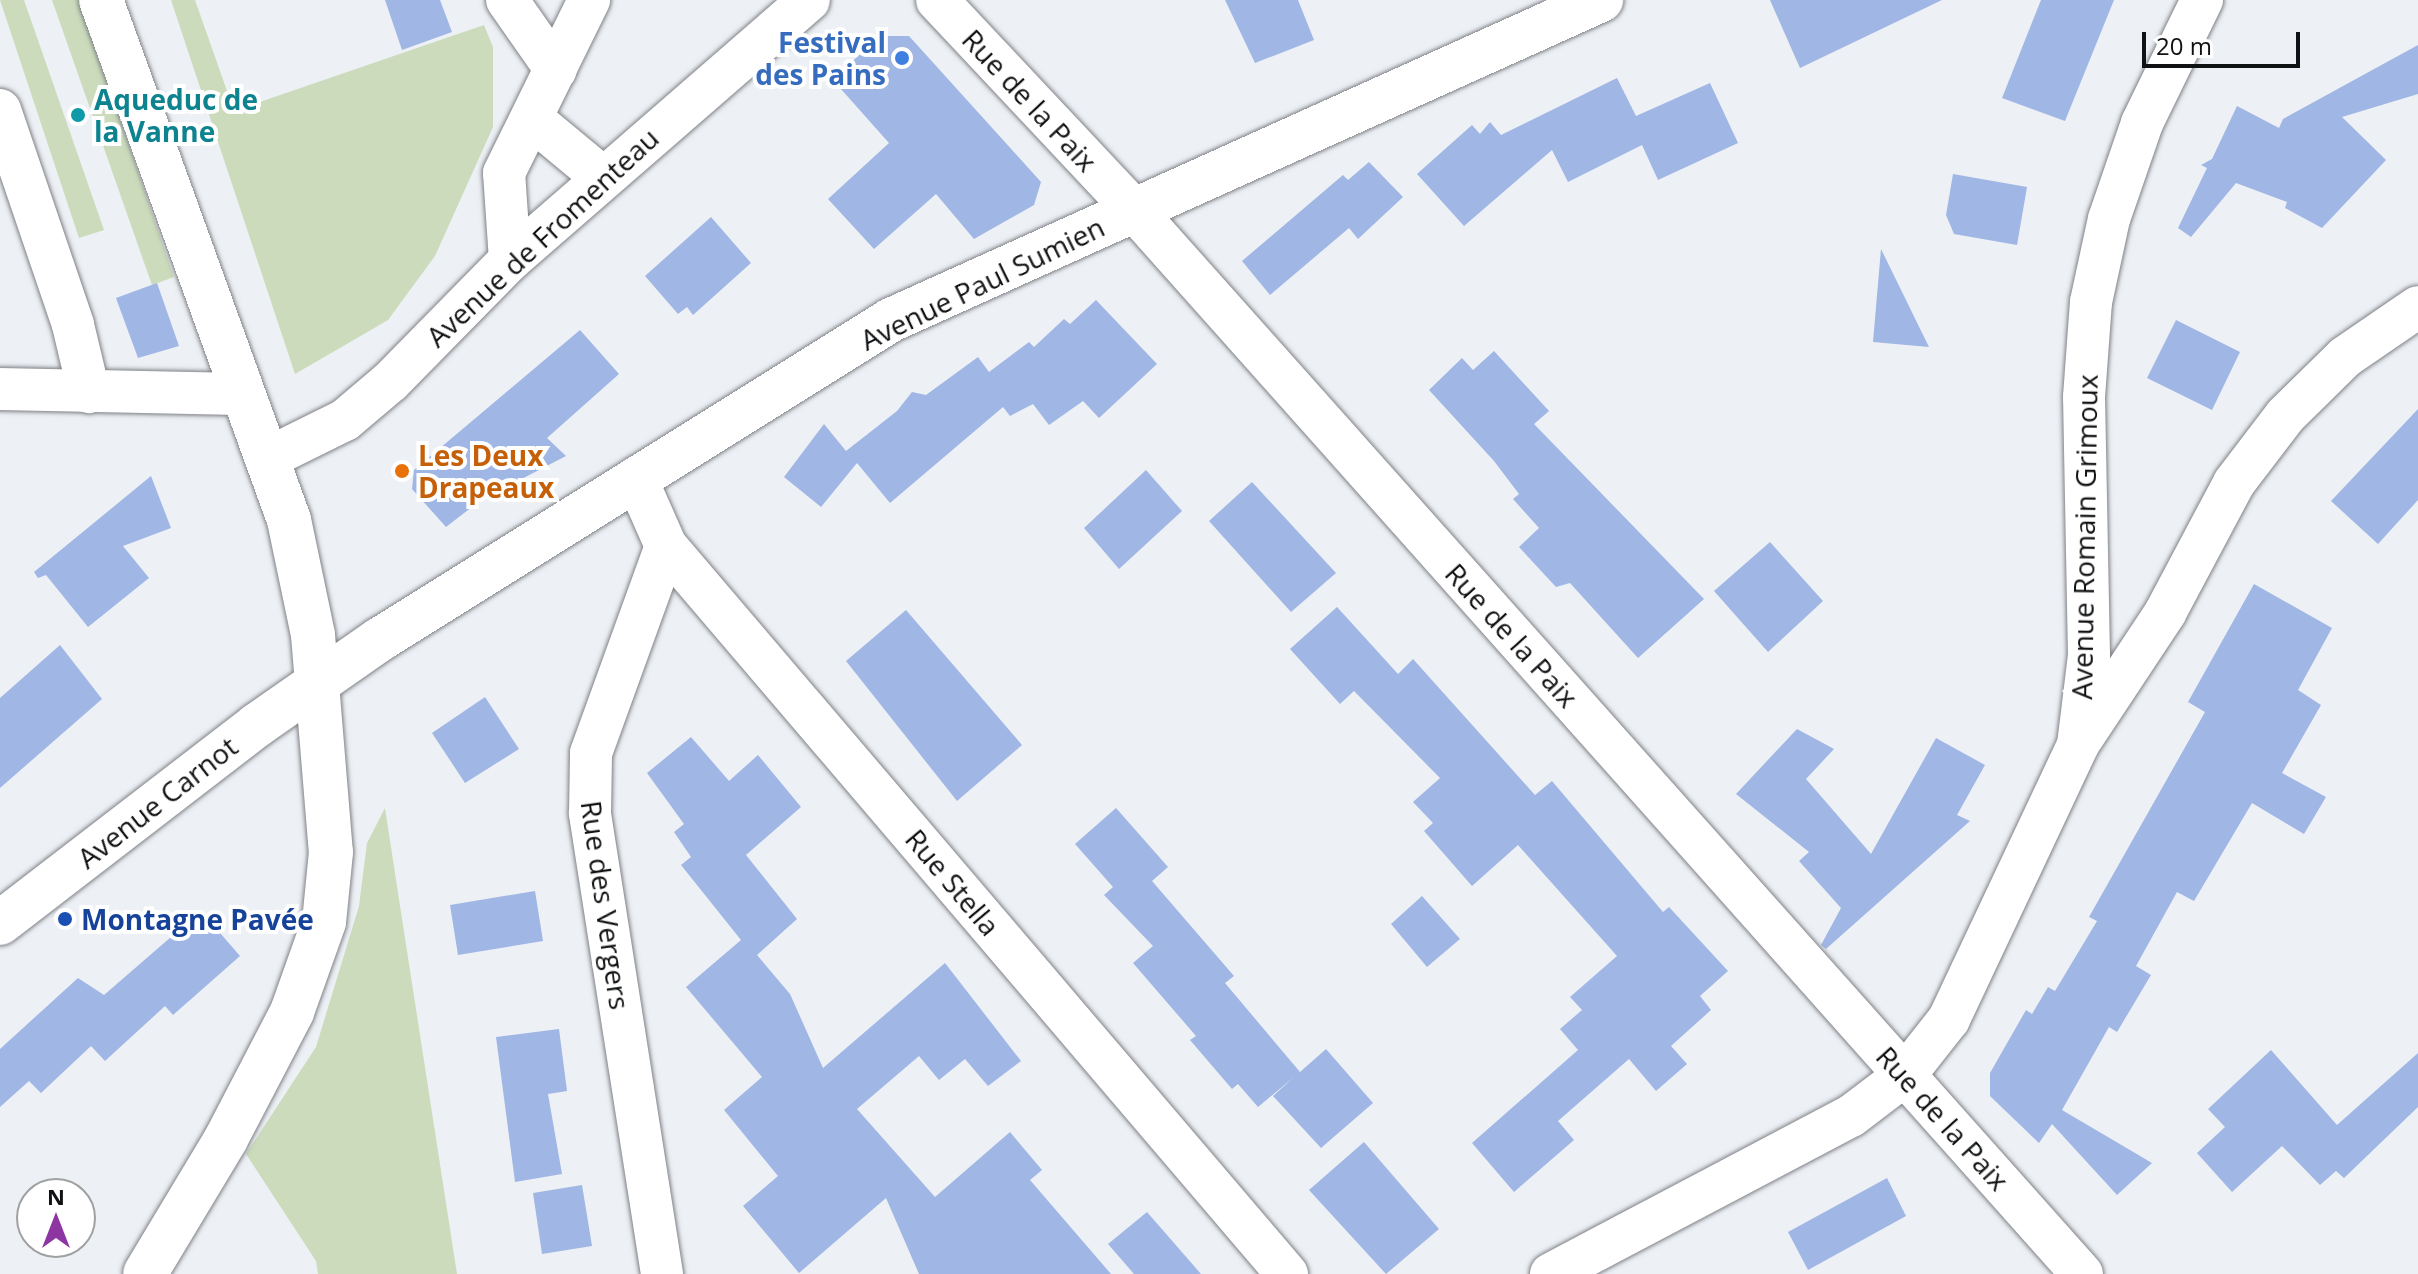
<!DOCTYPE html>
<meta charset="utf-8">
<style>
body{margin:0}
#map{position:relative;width:2418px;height:1274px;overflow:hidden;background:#edf0f5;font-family:"Open Sans",sans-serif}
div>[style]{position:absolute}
.green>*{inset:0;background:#cbdbbb}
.building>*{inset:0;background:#a0b6e4}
.roads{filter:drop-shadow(0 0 2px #7f8186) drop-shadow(0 0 2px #7f8186)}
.minor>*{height:42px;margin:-21px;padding:0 21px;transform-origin:21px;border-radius:21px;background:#fff}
.tertiary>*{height:44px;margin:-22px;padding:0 22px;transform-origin:22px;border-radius:22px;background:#fff}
.dots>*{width:22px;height:22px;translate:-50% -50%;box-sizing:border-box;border:4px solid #fff;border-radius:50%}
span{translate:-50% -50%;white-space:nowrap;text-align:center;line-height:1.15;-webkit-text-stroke:8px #fff;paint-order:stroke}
.shop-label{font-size:28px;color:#366cbe;font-weight:700}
.right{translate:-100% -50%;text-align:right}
.culture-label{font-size:28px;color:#0d838f;font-weight:700}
.left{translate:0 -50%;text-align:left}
.street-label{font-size:28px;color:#101113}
.food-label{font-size:28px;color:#c56008;font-weight:700}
.transit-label{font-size:28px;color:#164399;font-weight:700}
.north{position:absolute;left:16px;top:1178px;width:80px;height:80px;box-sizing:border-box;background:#fff;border:2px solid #9fa0a1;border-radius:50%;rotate:0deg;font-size:22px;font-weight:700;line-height:32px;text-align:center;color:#101113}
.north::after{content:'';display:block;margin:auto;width:28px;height:36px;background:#8d35a1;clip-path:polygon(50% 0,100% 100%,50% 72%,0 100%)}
.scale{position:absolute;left:2142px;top:32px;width:158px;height:36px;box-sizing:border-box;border:4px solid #101113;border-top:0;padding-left:10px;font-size:24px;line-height:28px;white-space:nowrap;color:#101113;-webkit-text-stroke:6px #fff;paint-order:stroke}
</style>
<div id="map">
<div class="green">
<i style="clip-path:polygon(0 0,24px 0,104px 230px,79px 238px)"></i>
<i style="clip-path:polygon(52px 0,79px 0,174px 277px,152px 285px)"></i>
<i style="clip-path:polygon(171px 0,195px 0,234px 111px,484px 25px,493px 47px,493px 127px,435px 256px,388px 320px,295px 374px)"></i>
<i style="clip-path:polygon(385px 808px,398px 893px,457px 1274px,318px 1274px,316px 1261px,246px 1154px,316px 1047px,359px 906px,367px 843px)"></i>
</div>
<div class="building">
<i style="clip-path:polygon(385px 0,440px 0,452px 32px,402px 50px)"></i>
<i style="clip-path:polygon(1225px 0,1298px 0,1314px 40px,1255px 63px)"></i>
<i style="clip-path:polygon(1770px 0,1942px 0,1800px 68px)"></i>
<i style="clip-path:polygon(2041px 0,2114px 0,2065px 121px,2002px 98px)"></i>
<i style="clip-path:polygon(881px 36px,909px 36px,1041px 182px,1034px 205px,974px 239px,936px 194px,874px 249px,828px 199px,889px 143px,832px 79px)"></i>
<i style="clip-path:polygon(2418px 45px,2418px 94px,2342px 117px,2386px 160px,2322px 228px,2285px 208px,2287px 202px,2236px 183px,2191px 237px,2178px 228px,2207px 168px,2201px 165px,2212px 159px,2237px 106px,2279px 128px,2283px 119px)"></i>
<i style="clip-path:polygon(1617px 78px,1636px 116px,1710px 83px,1738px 143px,1658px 180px,1642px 145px,1568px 182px,1552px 150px,1464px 226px,1417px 174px,1472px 125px,1480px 134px,1490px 122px,1501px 135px)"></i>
<i style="clip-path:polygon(1369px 162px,1403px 197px,1358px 239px,1349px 228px,1270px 295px,1242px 261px,1343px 175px,1348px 180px)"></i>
<i style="clip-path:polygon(1953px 174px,2027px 187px,2017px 245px,1954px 234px,1946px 215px)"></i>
<i style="clip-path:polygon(711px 217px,751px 263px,693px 315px,687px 307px,678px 314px,645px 276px)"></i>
<i style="clip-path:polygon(1881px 249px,1929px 347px,1873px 342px)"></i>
<i style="clip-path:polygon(157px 283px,179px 346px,138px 358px,116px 298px)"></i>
<i style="clip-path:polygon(1096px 300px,1157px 364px,1099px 418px,1083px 401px,1049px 425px,1033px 404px,1010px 416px,1003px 407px,890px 503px,857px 463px,821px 507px,784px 477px,824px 424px,846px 451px,897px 411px,912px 392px,926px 395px,978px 357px,989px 372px,1029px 342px,1034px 347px,1064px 319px,1070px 324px)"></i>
<i style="clip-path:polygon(2176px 320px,2240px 352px,2212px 410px,2147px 378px)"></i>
<i style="clip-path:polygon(580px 330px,619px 374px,547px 438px,566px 456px,481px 500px,446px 527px,412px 489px,414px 470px)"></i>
<i style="clip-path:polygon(1494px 351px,1549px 411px,1534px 424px,1704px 599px,1638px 658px,1570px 583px,1556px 587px,1519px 547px,1539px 528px,1513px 499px,1519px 494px,1494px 461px,1429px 390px,1462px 358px,1473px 370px)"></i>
<i style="clip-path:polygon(2418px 409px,2418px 500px,2378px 544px,2331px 501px)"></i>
<i style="clip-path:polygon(1146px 470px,1182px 511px,1119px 569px,1084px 528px)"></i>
<i style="clip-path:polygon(151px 476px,171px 528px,123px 546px,149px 578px,88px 627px,46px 575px,38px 578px,34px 572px)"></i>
<i style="clip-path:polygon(1252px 482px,1336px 573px,1291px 612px,1209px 521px)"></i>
<i style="clip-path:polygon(1770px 542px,1823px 601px,1768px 652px,1714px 591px)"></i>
<i style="clip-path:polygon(2254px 584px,2332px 628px,2298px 690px,2321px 705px,2282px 773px,2326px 797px,2304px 834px,2252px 803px,2194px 901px,2177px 892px,2136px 966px,2151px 975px,2117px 1032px,2109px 1027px,2062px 1110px,2152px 1163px,2117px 1195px,2052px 1124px,2039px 1143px,1990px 1096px,1990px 1073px,2026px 1010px,2032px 1014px,2048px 987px,2055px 991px,2097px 921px,2089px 917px,2205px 712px,2188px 702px)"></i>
<i style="clip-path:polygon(1337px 607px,1398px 674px,1413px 659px,1535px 795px,1552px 781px,1663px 912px,1669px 907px,1728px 971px,1700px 996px,1711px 1010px,1671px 1046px,1687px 1064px,1656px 1091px,1629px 1059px,1558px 1121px,1574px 1140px,1514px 1192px,1472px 1143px,1578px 1050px,1560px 1029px,1582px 1010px,1570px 997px,1617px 956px,1518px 845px,1472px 886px,1424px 831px,1433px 823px,1413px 802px,1440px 778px,1354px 691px,1340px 704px,1290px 649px)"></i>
<i style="clip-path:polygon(906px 610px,1022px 745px,957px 801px,846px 661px)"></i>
<i style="clip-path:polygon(60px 645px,102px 699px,0 788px,0 698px)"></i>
<i style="clip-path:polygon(485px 697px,519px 749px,465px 783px,432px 733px)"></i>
<i style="clip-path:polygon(1797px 729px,1834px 749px,1806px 779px,1871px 854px,1936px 738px,1985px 765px,1957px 815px,1970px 821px,1826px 949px,1821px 945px,1841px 908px,1799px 861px,1809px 852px,1736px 794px)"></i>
<i style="clip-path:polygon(691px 737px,729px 781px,758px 755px,801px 807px,746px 855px,797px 919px,757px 955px,790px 994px,823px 1068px,945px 963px,1021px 1061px,988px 1086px,965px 1059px,939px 1080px,919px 1056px,857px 1109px,935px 1197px,1010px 1132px,1042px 1170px,1030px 1180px,1111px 1274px,919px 1274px,886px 1198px,799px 1273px,743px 1206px,778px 1176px,724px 1110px,762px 1077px,686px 987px,741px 940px,681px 865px,691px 857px,674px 832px,684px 824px,647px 773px)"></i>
<i style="clip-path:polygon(1116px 808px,1168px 867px,1152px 881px,1234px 976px,1225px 983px,1300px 1072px,1326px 1049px,1373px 1103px,1321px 1148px,1273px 1096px,1294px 1077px,1258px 1107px,1238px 1084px,1232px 1089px,1190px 1040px,1196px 1036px,1133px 963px,1153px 946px,1104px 895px,1113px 887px,1075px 844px)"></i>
<i style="clip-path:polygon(535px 891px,543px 941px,458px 955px,450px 905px)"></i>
<i style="clip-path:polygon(1422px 896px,1460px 939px,1427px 967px,1391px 924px)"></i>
<i style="clip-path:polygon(201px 911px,240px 956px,173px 1015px,165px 1006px,105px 1061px,91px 1046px,41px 1093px,29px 1081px,0 1107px,0 1049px,78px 978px,104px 995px)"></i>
<i style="clip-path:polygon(559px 1029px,567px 1091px,548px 1094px,562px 1174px,515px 1182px,496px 1037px)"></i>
<i style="clip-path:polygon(2271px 1050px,2337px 1125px,2418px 1053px,2418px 1107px,2344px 1178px,2336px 1171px,2320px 1185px,2282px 1146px,2232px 1192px,2197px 1153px,2225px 1127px,2208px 1109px)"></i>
<i style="clip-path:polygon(1364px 1142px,1439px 1229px,1386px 1274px,1309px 1190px)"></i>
<i style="clip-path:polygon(1887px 1178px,1906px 1216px,1808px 1270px,1788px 1232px)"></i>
<i style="clip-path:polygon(582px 1185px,592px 1246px,542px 1254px,533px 1193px)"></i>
<i style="clip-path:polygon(1147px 1212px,1201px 1274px,1134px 1274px,1108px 1244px)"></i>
</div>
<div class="roads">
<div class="minor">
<i style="left:507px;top:0;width:85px;rotate:55deg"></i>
<i style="left:937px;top:0;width:288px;rotate:46.8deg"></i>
<i style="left:1134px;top:210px;width:1425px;rotate:48.3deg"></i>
<i style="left:0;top:110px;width:227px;rotate:71.2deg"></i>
<i style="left:73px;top:325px;width:69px;rotate:76.6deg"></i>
<i style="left:532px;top:119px;width:92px;rotate:39.7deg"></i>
<i style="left:510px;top:260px;width:87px;rotate:-93.9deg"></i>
<i style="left:504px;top:173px;width:193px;rotate:-63.8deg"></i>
<i style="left:0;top:389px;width:242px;rotate:1.2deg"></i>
<i style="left:266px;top:459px;width:88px;rotate:-26.3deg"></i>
<i style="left:345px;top:420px;width:60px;rotate:-40.3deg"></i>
<i style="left:391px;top:381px;width:170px;rotate:-45.5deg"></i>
<i style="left:510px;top:260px;width:396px;rotate:-41deg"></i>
<i style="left:636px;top:478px;width:74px;rotate:66.2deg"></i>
<i style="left:666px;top:546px;width:957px;rotate:49.54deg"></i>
<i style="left:2083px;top:737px;width:149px;rotate:-56.5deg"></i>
<i style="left:2165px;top:613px;width:147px;rotate:-62deg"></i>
<i style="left:2234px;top:483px;width:84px;rotate:-52.7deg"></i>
<i style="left:2285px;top:416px;width:84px;rotate:-44.5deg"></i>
<i style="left:2345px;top:357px;width:88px;rotate:-34.4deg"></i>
<i style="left:662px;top:1274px;width:467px;rotate:-98.9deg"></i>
<i style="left:590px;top:813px;width:60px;rotate:-89deg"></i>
<i style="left:591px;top:753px;width:220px;rotate:-70.1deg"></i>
<i style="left:1551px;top:1274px;width:339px;rotate:-27.8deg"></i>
<i style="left:1851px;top:1116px;width:68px;rotate:-37.2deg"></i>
<i style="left:1905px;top:1075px;width:71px;rotate:-51.8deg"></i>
<i style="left:1949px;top:1019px;width:303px;rotate:-64.8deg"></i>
<i style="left:2078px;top:745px;width:90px;rotate:-83deg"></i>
<i style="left:2089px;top:656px;width:259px;rotate:-91.1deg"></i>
<i style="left:2084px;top:397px;width:95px;rotate:-85.8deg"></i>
<i style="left:2091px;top:302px;width:85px;rotate:-77.8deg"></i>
<i style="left:2109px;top:219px;width:102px;rotate:-71deg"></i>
<i style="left:2142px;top:123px;width:137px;rotate:-64deg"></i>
</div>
<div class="tertiary">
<i style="left:101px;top:0;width:553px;rotate:70.12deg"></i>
<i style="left:289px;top:520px;width:117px;rotate:78.2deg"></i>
<i style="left:313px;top:635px;width:218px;rotate:85.3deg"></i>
<i style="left:331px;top:852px;width:70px;rotate:95.7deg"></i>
<i style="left:324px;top:922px;width:96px;rotate:109.6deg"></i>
<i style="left:292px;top:1012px;width:143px;rotate:117.5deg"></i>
<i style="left:226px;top:1139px;width:157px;rotate:121deg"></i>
<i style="left:0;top:923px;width:324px;rotate:-37.6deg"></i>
<i style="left:257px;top:725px;width:149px;rotate:-34.9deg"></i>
<i style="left:379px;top:640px;width:604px;rotate:-32.01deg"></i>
<i style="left:891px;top:320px;width:779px;rotate:-24.26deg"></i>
</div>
</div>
<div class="dots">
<i style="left:902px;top:58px;background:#3f7fe0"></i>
<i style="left:78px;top:115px;background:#0f9aa8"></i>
<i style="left:402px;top:471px;background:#e8710a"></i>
<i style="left:65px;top:919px;background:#1a4fb4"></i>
</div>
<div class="shop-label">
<span class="right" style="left:886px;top:58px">Festival<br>des Pains</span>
</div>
<div class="culture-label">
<span class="left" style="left:94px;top:115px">Aqueduc de<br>la Vanne</span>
</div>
<div class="street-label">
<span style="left:1030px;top:100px;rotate:47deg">Rue de la Paix</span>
<span style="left:542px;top:237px;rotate:-43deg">Avenue de Fromenteau</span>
<span style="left:982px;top:283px;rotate:-26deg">Avenue Paul Sumien</span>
<span style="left:2084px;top:537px;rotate:-89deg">Avenue Romain Grimoux</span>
<span style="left:1512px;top:635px;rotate:48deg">Rue de la Paix</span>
<span style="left:157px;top:802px;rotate:-38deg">Avenue Carnot</span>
<span style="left:953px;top:882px;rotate:50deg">Rue Stella</span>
<span style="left:606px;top:905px;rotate:82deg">Rue des Vergers</span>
<span style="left:1943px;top:1118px;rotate:48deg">Rue de la Paix</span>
</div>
<div class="food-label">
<span class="left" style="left:418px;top:471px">Les Deux<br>Drapeaux</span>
</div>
<div class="transit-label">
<span class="left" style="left:81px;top:919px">Montagne Pavée</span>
</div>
<div class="north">N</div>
<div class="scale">20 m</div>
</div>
